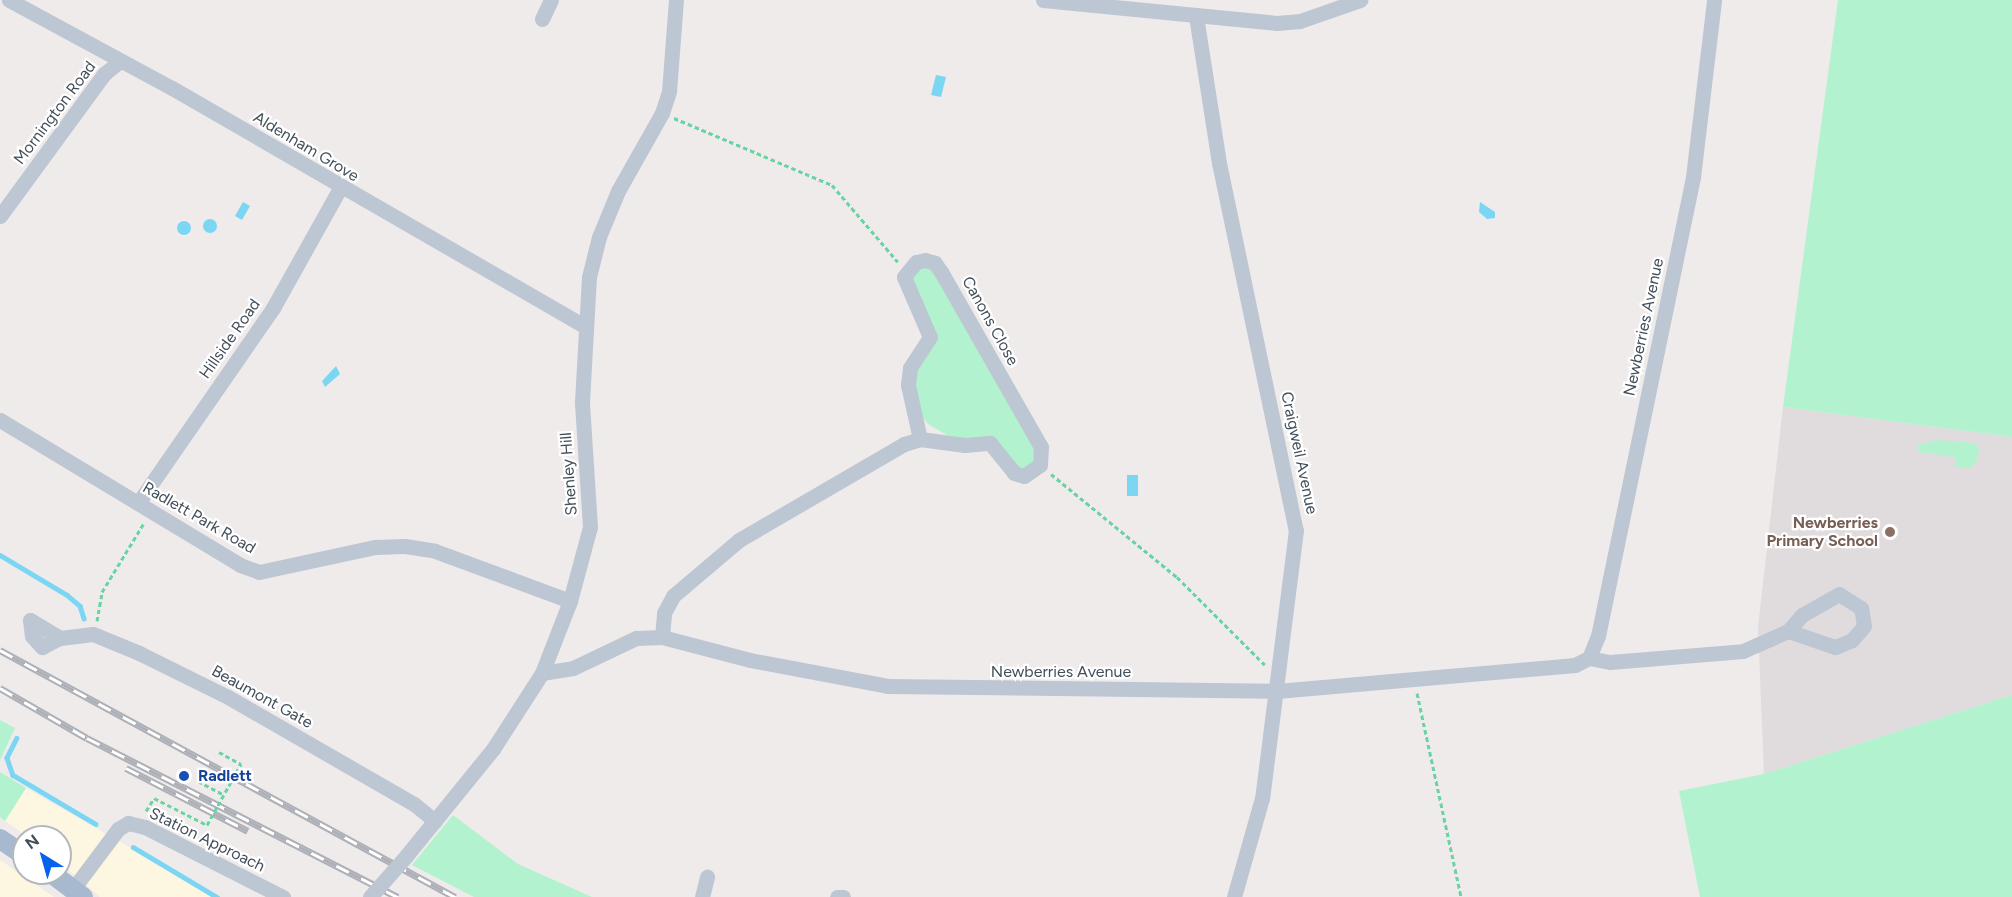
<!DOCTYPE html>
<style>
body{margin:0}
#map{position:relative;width:2012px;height:897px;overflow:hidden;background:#efebeb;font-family:Figtree,sans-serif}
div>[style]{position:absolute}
.commercial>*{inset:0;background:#fdf6e0}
.education>*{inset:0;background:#e0dcdd}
.green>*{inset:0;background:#b3f2ce}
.water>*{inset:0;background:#7bd6f4}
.round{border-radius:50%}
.stream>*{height:4.5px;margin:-2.25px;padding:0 2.25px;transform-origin:2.25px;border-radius:2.25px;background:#7bd6f4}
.path>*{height:3px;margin-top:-1.5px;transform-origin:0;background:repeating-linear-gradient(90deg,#68d3a3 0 4.5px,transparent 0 7.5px)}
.minor>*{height:15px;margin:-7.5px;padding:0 7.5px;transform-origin:7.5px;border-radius:7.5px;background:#bdc7d3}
.major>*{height:20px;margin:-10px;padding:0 10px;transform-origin:10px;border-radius:10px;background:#a7b9ce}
.rail>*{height:7px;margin-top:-3.5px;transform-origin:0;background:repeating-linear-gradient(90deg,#fff 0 14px,#adb0b7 0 28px);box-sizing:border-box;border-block:2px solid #adb0b7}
.path-bridge>*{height:3px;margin-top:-1.5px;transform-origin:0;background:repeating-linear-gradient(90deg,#68d3a3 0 4.5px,transparent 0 7.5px)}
.minor-bridge>*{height:15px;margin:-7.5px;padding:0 7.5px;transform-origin:7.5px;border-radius:7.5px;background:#bdc7d3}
.dots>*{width:16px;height:16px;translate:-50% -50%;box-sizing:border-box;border:3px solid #fff;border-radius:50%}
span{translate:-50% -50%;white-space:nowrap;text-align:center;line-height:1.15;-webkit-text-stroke:4.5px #fff;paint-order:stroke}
.street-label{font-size:16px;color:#424e5a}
.education-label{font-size:16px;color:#785e54;font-weight:700}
.right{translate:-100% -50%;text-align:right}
.transit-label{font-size:16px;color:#164399;font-weight:700}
.left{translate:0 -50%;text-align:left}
.north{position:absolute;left:12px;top:825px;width:60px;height:60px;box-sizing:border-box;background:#fff;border:2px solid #b3b8bd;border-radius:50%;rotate:323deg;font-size:16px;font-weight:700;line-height:24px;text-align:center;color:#424e5a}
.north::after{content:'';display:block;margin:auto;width:21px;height:27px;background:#0762ec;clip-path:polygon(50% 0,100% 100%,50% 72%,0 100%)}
</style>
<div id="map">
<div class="commercial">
<i style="clip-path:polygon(26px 788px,217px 897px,100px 897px,60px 863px,60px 837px,28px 837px,5px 821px)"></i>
<i style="clip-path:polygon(0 860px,54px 897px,0 897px)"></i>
</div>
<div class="education">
<i style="clip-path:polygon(1783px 407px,2012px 437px,2012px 695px,1764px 774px,1758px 627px)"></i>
</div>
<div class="green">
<i style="clip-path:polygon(1838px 0,2012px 0,2012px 437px,1783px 407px)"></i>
<i style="clip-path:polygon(916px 268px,932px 268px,1035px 449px,1034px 465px,1018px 469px,999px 443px,952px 438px,928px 424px,918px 411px,913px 388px,918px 367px,937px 338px,910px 284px)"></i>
<i style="clip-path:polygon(1938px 440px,1975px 443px,1979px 449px,1977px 461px,1970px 468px,1955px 467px,1955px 457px,1918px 452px,1917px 445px)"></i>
<i style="clip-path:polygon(2012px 695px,2012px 897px,1700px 897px,1679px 791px,1764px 774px)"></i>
<i style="clip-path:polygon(0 720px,15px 728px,0 760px)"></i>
<i style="clip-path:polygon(0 772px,26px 788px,5px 821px,0 817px)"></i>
<i style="clip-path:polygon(453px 815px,518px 864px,592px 897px,474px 897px,412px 865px)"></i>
</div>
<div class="water">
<i style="clip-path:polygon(936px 75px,946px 77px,941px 97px,931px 95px)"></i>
<i style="clip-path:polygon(243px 202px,250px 206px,242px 220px,235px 216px)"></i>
<i style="clip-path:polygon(1480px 202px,1495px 212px,1495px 218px,1487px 219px,1479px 212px)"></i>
<i class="round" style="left:203px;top:219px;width:14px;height:14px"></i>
<i class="round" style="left:177px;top:221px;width:14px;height:14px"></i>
<i style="clip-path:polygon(336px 366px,340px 374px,325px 387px,322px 381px)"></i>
<i style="clip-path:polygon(1127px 475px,1138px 475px,1138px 496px,1127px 496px)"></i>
</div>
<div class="stream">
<i style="left:0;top:555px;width:78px;rotate:30.8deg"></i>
<i style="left:67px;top:595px;width:17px;rotate:40deg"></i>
<i style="left:80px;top:606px;width:13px;rotate:72deg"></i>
<i style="left:17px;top:738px;width:22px;rotate:117deg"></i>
<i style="left:7px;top:758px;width:18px;rotate:71deg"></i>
<i style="left:13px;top:775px;width:96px;rotate:30.6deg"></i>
<i style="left:133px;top:847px;width:98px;rotate:30.8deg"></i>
</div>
<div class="path">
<i style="left:674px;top:118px;width:172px;rotate:23deg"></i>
<i style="left:832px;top:185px;width:101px;rotate:49.4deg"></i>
<i style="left:1051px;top:474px;width:163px;rotate:39.3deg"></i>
<i style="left:1177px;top:577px;width:124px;rotate:45deg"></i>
<i style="left:97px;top:621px;width:29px;rotate:-80deg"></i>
<i style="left:102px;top:592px;width:81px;rotate:-58.7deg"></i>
<i style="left:1417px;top:693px;width:209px;rotate:77.8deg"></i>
<i style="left:219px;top:752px;width:25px;rotate:29deg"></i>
<i style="left:198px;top:781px;width:30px;rotate:28deg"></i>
<i style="left:146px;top:811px;width:15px;rotate:-58deg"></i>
<i style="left:154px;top:798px;width:59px;rotate:27deg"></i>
</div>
<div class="minor">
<i style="left:9px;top:0;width:185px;rotate:28.4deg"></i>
<i style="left:172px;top:88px;width:476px;rotate:30deg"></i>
<i style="left:1043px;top:0;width:235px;rotate:5.6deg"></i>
<i style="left:1277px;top:23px;width:23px;rotate:-5deg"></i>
<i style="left:1300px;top:21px;width:64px;rotate:-19.3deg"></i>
<i style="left:1196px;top:16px;width:149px;rotate:81.1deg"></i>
<i style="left:1219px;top:163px;width:375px;rotate:78.2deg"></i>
<i style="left:1296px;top:530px;width:270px;rotate:97.2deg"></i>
<i style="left:1262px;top:798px;width:103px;rotate:105.8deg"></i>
<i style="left:542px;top:19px;width:21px;rotate:-65deg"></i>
<i style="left:0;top:216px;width:176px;rotate:-53.8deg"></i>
<i style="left:104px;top:74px;width:19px;rotate:-39deg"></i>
<i style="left:0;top:420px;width:280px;rotate:31.1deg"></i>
<i style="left:240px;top:565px;width:20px;rotate:20deg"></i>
<i style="left:259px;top:572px;width:119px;rotate:-12.2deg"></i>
<i style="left:375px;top:547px;width:30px;rotate:-2deg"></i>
<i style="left:405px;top:546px;width:30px;rotate:9deg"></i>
<i style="left:435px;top:551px;width:144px;rotate:20.3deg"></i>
<i style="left:138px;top:503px;width:237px;rotate:-55.3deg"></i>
<i style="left:273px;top:308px;width:137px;rotate:-60.8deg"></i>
<i style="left:30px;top:620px;width:16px;rotate:83deg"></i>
<i style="left:32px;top:636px;width:15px;rotate:48deg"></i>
<i style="left:42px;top:647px;width:20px;rotate:-27deg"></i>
<i style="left:30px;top:620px;width:35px;rotate:31deg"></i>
<i style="left:662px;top:637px;width:24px;rotate:-85deg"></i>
<i style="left:664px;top:613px;width:19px;rotate:-62deg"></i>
<i style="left:673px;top:596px;width:87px;rotate:-40.3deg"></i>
<i style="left:739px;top:540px;width:191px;rotate:-30.2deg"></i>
<i style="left:904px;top:444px;width:17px;rotate:-17deg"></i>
<i style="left:920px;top:439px;width:45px;rotate:7.6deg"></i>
<i style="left:965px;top:445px;width:25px;rotate:-5deg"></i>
<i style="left:990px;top:443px;width:38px;rotate:51deg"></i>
<i style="left:1014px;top:473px;width:10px;rotate:17deg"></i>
<i style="left:1024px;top:476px;width:19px;rotate:-35deg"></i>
<i style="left:1040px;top:465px;width:18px;rotate:-87deg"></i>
<i style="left:1041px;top:447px;width:202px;rotate:-119.7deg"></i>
<i style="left:941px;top:272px;width:11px;rotate:-124deg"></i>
<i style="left:935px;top:263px;width:10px;rotate:-163deg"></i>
<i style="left:925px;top:260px;width:9px;rotate:167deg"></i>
<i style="left:916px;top:262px;width:19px;rotate:129deg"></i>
<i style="left:904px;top:277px;width:65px;rotate:66.6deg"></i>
<i style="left:930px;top:337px;width:37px;rotate:123deg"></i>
<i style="left:910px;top:368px;width:17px;rotate:97deg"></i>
<i style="left:908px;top:385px;width:55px;rotate:77.5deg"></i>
<i style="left:60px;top:638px;width:33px;rotate:-7deg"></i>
<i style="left:93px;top:634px;width:50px;rotate:22.4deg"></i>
<i style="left:139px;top:653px;width:99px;rotate:26.3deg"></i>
<i style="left:228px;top:697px;width:215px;rotate:29.9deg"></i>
<i style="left:414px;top:804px;width:27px;rotate:39deg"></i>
<i style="left:1589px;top:658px;width:24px;rotate:-68deg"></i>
<i style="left:1598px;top:636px;width:469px;rotate:-78.3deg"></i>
<i style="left:1693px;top:177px;width:178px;rotate:-83.2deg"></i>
<i style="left:542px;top:673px;width:31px;rotate:-9deg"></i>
<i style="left:573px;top:668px;width:70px;rotate:-25.5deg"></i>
<i style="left:636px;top:638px;width:26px;rotate:-2deg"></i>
<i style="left:662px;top:637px;width:91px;rotate:14.6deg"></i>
<i style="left:750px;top:660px;width:140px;rotate:10.7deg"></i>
<i style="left:888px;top:686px;width:389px;rotate:0.7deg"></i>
<i style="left:1277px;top:691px;width:299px;rotate:-5deg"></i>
<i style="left:1575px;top:665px;width:16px;rotate:-27deg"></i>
<i style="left:1589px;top:658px;width:21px;rotate:11deg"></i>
<i style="left:1610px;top:662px;width:133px;rotate:-4.7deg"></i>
<i style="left:1743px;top:651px;width:49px;rotate:-24deg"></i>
<i style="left:1788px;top:631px;width:50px;rotate:18.8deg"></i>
<i style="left:1835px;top:647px;width:18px;rotate:-22deg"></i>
<i style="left:1852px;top:640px;width:18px;rotate:-49deg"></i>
<i style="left:1864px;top:626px;width:18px;rotate:-99deg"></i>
<i style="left:1861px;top:608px;width:26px;rotate:-148deg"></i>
<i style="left:1839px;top:594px;width:43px;rotate:150.4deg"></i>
<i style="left:1802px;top:615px;width:21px;rotate:131deg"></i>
<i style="left:406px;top:856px;width:138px;rotate:-50.9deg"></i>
<i style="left:493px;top:749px;width:90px;rotate:-57.2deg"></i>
<i style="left:542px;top:673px;width:77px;rotate:-68.7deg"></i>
<i style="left:570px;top:601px;width:77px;rotate:-74.9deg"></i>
<i style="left:590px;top:527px;width:125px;rotate:-93.7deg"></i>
<i style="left:582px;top:402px;width:125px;rotate:-86.8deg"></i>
<i style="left:589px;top:277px;width:41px;rotate:-76deg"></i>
<i style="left:599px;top:237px;width:50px;rotate:-67.6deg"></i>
<i style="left:618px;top:191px;width:90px;rotate:-60.6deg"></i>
<i style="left:662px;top:113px;width:23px;rotate:-72deg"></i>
<i style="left:669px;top:91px;width:91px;rotate:-85.6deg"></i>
<i style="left:73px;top:889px;width:75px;rotate:-53.1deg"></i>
<i style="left:118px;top:829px;width:12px;rotate:-31deg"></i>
<i style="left:128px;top:823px;width:17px;rotate:13deg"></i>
<i style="left:145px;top:827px;width:155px;rotate:26.9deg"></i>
<i style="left:702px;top:897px;width:21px;rotate:-76deg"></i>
<i style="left:837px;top:897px;width:6px"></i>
</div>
<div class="major">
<i style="left:0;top:839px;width:29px;rotate:34deg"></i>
<i style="left:51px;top:873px;width:40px;rotate:37deg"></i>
</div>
<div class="rail">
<i style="left:0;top:650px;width:518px;rotate:28.5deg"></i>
<i style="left:0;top:688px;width:100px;rotate:29.9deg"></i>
<i style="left:87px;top:738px;width:349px;rotate:27.1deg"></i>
<i style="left:126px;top:768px;width:137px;rotate:27.3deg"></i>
</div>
<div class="path-bridge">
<i style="left:207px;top:825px;width:70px;rotate:-60.9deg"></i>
</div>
<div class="minor-bridge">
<i style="left:370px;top:897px;width:55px;rotate:-48.7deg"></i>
</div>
<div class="dots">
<i style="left:1890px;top:532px;background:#8d6e63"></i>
<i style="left:184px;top:776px;background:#1a4fb4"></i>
</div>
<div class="street-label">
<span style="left:55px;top:113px;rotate:-53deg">Mornington Road</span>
<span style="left:306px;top:147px;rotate:31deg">Aldenham Grove</span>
<span style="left:990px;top:321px;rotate:61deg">Canons Close</span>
<span style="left:1644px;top:327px;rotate:-78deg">Newberries Avenue</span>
<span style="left:230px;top:339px;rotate:-55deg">Hillside Road</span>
<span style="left:1299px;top:453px;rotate:78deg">Craigweil Avenue</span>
<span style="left:569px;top:474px;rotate:-94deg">Shenley Hill</span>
<span style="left:199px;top:518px;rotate:30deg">Radlett Park Road</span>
<span style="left:1061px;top:672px">Newberries Avenue</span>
<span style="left:262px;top:697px;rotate:29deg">Beaumont Gate</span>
<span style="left:207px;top:840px;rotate:26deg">Station Approach</span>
</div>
<div class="education-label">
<span class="right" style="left:1878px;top:532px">Newberries<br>Primary School</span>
</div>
<div class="transit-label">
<span class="left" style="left:198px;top:776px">Radlett</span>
</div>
<div class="north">N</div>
</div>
